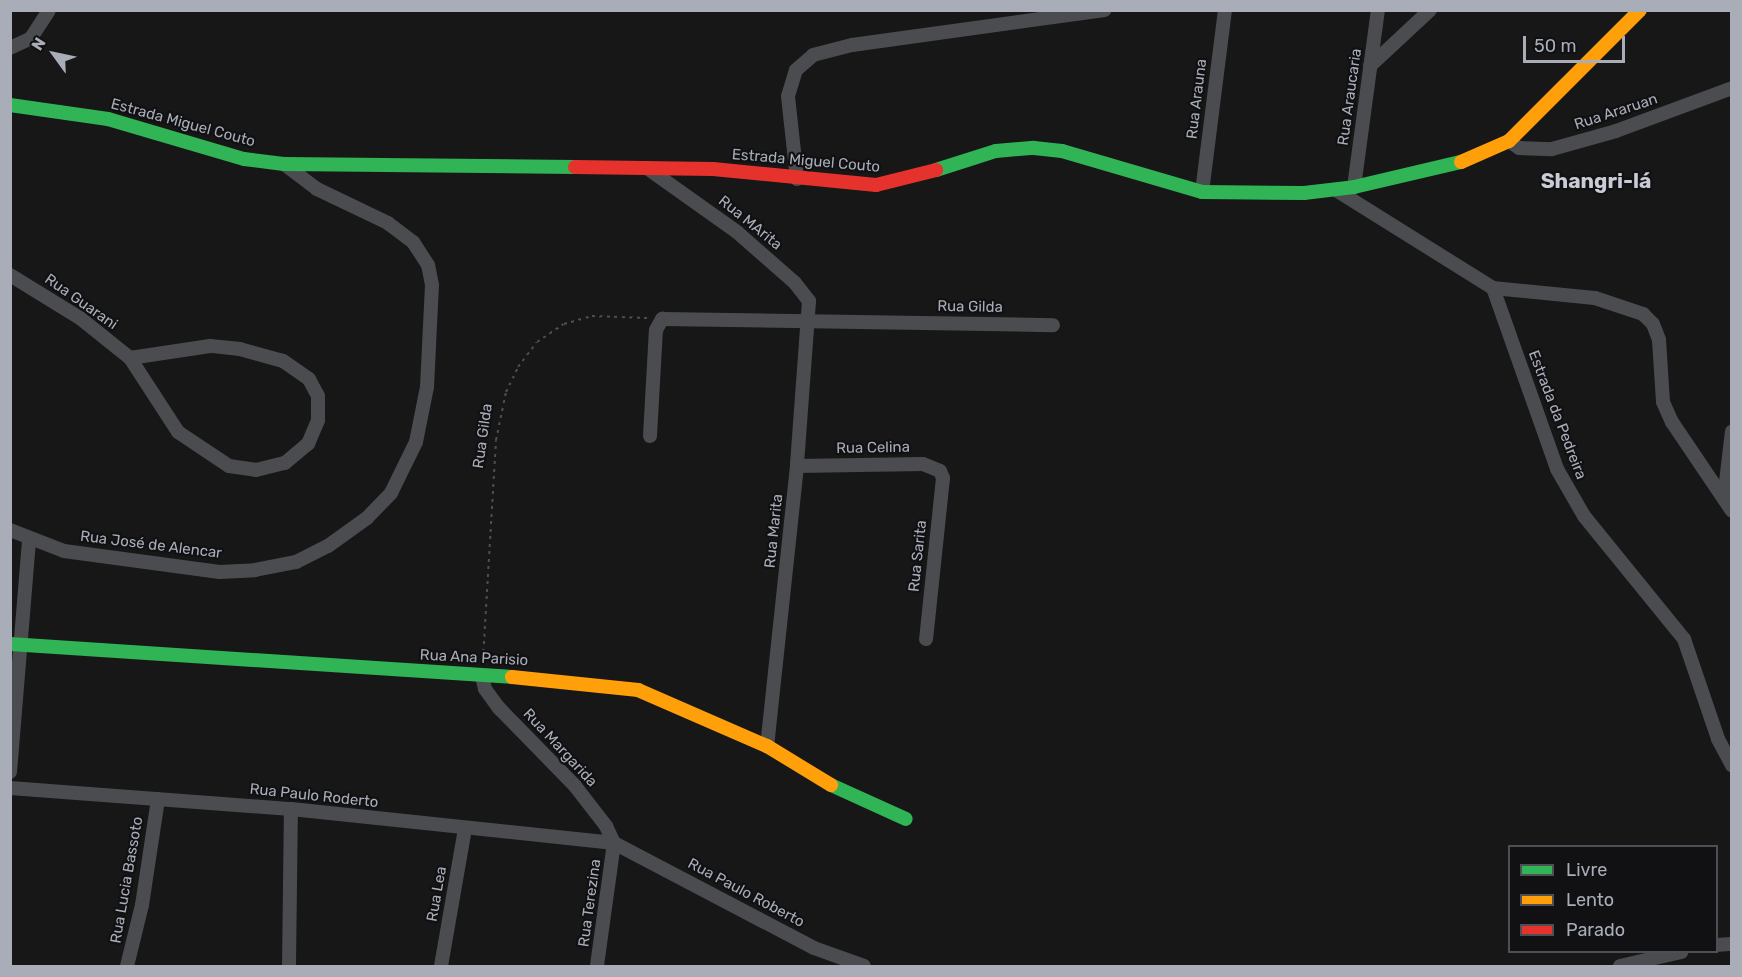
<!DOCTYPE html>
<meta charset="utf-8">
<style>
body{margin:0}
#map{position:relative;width:1742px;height:977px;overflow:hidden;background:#171717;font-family:Rubik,sans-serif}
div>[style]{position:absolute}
.path>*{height:2px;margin-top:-1px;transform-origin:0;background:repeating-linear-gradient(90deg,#4d4e52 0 3px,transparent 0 7.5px)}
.street>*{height:14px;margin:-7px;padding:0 7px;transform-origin:7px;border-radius:7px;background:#4b4c50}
.fast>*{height:14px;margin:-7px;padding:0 7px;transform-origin:7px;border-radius:7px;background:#30b455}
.slow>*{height:14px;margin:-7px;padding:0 7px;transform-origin:7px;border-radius:7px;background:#ff9f0a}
.jam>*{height:14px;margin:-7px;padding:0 7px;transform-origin:7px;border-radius:7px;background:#e5322d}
span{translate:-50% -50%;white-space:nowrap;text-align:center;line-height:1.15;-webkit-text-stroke:4.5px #111113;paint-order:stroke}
.street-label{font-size:15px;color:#a8adb8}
.district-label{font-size:21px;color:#c9ccd4;font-weight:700}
.frame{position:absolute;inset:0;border:12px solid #a8adb8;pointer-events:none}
.legend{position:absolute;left:1508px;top:845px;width:210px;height:108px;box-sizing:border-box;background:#111113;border:2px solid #4d4f55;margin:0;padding:8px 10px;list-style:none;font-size:18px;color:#a8adb8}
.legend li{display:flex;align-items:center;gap:12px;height:30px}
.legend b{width:30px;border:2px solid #4d4f55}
.north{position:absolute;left:24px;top:24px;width:60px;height:60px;-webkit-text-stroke:4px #111113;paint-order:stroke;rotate:303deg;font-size:16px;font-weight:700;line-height:24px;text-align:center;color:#a8adb8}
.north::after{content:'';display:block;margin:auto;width:21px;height:27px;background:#a8adb8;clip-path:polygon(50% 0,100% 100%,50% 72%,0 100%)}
.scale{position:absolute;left:1523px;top:36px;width:102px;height:27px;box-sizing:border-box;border:3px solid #a8adb8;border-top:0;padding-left:8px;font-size:18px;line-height:21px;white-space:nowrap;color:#a8adb8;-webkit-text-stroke:4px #111113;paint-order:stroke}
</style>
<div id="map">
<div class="path">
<i style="left:483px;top:659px;width:219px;rotate:-86.6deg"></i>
<i style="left:496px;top:440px;width:49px;rotate:-78.2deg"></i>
<i style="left:506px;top:392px;width:28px;rotate:-64deg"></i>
<i style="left:518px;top:367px;width:31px;rotate:-53deg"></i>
<i style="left:537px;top:342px;width:32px;rotate:-34deg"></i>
<i style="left:564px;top:324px;width:29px;rotate:-16deg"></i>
<i style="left:592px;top:316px;width:55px;rotate:2.1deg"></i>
</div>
<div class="street">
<i style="left:10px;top:48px;width:23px;rotate:-25deg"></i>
<i style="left:31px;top:38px;width:33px;rotate:-57deg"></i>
<i style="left:1370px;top:66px;width:82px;rotate:-43deg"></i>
<i style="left:1509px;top:141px;width:12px;rotate:35deg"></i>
<i style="left:1519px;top:148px;width:33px;rotate:2deg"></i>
<i style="left:1552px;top:149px;width:66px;rotate:-15.7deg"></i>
<i style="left:1616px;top:131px;width:124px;rotate:-20.3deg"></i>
<i style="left:647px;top:168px;width:110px;rotate:35.4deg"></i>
<i style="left:737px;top:232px;width:77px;rotate:41.3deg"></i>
<i style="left:795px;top:283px;width:23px;rotate:52deg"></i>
<i style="left:809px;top:301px;width:165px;rotate:94.2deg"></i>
<i style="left:797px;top:466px;width:282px;rotate:96.1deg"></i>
<i style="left:797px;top:179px;width:83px;rotate:-96.2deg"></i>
<i style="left:788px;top:96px;width:27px;rotate:-73deg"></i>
<i style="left:796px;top:70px;width:23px;rotate:-41deg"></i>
<i style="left:813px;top:55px;width:40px;rotate:-14.4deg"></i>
<i style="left:852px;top:45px;width:255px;rotate:-7.9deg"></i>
<i style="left:1354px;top:187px;width:179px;rotate:-82.3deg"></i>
<i style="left:1336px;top:190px;width:185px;rotate:32deg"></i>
<i style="left:1493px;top:288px;width:192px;rotate:70.5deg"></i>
<i style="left:1557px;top:469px;width:54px;rotate:60.1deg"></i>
<i style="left:1584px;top:516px;width:159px;rotate:50.9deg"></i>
<i style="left:1684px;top:639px;width:106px;rotate:71.2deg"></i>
<i style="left:1718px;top:739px;width:30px;rotate:62deg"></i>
<i style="left:1202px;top:192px;width:183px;rotate:-82.8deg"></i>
<i style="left:10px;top:275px;width:82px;rotate:31.6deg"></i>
<i style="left:80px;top:318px;width:64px;rotate:38.7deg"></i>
<i style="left:130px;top:358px;width:88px;rotate:57deg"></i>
<i style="left:178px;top:432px;width:61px;rotate:33.7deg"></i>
<i style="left:229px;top:466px;width:27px;rotate:8deg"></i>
<i style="left:256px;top:470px;width:30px;rotate:-14deg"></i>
<i style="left:285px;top:463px;width:30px;rotate:-40deg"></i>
<i style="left:308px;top:444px;width:26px;rotate:-67deg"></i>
<i style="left:318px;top:420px;width:24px;rotate:-90deg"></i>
<i style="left:318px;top:396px;width:19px;rotate:-118deg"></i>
<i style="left:309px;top:379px;width:32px;rotate:-145deg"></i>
<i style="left:283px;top:361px;width:45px;rotate:-164.4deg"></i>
<i style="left:240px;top:349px;width:30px;rotate:-174deg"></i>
<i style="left:210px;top:346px;width:81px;rotate:171.5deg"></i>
<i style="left:1493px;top:288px;width:102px;rotate:5.6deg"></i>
<i style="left:1595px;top:298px;width:51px;rotate:18.4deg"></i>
<i style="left:1643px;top:314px;width:14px;rotate:45deg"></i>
<i style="left:1653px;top:324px;width:17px;rotate:69deg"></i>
<i style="left:1659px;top:340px;width:62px;rotate:86.3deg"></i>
<i style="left:1663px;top:402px;width:22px;rotate:66deg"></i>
<i style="left:1672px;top:422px;width:107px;rotate:56deg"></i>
<i style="left:650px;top:436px;width:106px;rotate:-86.8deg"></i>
<i style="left:656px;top:330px;width:13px;rotate:-61deg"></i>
<i style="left:662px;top:319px;width:391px;rotate:0.9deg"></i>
<i style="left:797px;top:466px;width:126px;rotate:-0.9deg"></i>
<i style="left:923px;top:464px;width:18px;rotate:22deg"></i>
<i style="left:940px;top:471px;width:8px;rotate:67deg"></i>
<i style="left:943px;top:478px;width:162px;rotate:96deg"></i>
<i style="left:1724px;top:499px;width:68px;rotate:-83.3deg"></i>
<i style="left:10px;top:530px;width:58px;rotate:21.3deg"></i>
<i style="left:64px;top:551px;width:157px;rotate:7.7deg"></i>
<i style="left:220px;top:572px;width:35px;rotate:-3deg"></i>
<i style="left:255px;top:570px;width:42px;rotate:-11deg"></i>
<i style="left:296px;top:562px;width:36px;rotate:-27deg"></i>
<i style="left:328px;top:546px;width:48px;rotate:-35.7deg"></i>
<i style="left:367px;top:518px;width:35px;rotate:-46deg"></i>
<i style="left:391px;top:493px;width:57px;rotate:-63.9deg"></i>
<i style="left:416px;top:442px;width:56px;rotate:-78.7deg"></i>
<i style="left:427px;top:387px;width:102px;rotate:-87.2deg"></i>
<i style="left:432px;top:285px;width:20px;rotate:-101deg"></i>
<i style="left:428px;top:265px;width:27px;rotate:-123deg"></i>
<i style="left:413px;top:242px;width:31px;rotate:-143deg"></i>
<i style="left:388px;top:223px;width:79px;rotate:-154.4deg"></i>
<i style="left:317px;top:189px;width:41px;rotate:-142.9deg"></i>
<i style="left:482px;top:676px;width:13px;rotate:77deg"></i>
<i style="left:485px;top:689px;width:24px;rotate:54deg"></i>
<i style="left:499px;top:708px;width:109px;rotate:45.7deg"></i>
<i style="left:575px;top:786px;width:51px;rotate:52.2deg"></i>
<i style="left:606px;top:826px;width:19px;rotate:65deg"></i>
<i style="left:614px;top:843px;width:124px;rotate:97.9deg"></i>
<i style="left:10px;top:772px;width:234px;rotate:-85.3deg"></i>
<i style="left:10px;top:788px;width:282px;rotate:4.3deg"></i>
<i style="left:291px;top:809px;width:325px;rotate:6deg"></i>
<i style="left:614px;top:843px;width:226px;rotate:27.7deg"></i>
<i style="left:814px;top:948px;width:53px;rotate:19.8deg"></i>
<i style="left:1716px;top:945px;width:16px;rotate:-4deg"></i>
<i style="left:127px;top:966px;width:63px;rotate:-76.2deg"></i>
<i style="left:142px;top:905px;width:107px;rotate:-81.4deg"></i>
<i style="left:289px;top:966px;width:157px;rotate:-89.3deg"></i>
<i style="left:441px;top:966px;width:140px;rotate:-80.1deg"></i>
<i style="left:1620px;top:966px;width:63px;rotate:-12.9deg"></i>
</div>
<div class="fast">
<i style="left:10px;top:105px;width:99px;rotate:8.1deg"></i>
<i style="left:108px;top:119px;width:142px;rotate:16.4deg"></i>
<i style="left:244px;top:159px;width:40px;rotate:7.1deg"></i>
<i style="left:284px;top:164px;width:291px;rotate:0.6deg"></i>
<i style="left:936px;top:170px;width:63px;rotate:-17.6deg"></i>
<i style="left:996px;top:151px;width:38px;rotate:-5deg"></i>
<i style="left:1034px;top:148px;width:28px;rotate:6deg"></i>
<i style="left:1062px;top:151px;width:146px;rotate:16.3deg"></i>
<i style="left:1202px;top:192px;width:102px;rotate:0.6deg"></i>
<i style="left:1304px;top:193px;width:50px;rotate:-6.8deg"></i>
<i style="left:1354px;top:187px;width:110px;rotate:-13.2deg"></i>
<i style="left:10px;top:644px;width:503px;rotate:3.76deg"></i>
<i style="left:831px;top:785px;width:82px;rotate:24.4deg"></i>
</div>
<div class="slow">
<i style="left:1461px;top:162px;width:52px;rotate:-23.6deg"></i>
<i style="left:1509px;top:141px;width:185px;rotate:-45deg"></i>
<i style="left:512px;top:677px;width:127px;rotate:5.9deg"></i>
<i style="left:638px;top:690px;width:141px;rotate:23.5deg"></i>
<i style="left:767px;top:746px;width:75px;rotate:31.4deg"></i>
</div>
<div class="jam">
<i style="left:575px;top:167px;width:138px;rotate:0.8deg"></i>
<i style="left:713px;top:169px;width:164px;rotate:5.6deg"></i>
<i style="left:876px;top:185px;width:62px;rotate:-14deg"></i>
</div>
<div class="street-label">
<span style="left:1350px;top:97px;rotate:-82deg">Rua Araucaria</span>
<span style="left:1197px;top:99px;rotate:-83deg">Rua Arauna</span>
<span style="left:1616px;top:112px;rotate:-18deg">Rua Araruan</span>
<span style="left:183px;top:123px;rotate:15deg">Estrada Miguel Couto</span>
<span style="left:806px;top:161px;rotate:5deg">Estrada Miguel Couto</span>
<span style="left:750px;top:223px;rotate:39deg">Rua MArita</span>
<span style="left:81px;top:302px;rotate:35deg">Rua Guarani</span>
<span style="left:970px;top:307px;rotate:1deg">Rua Gilda</span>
<span style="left:1557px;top:415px;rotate:69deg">Estrada da Pedreira</span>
<span style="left:483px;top:436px;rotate:-82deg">Rua Gilda</span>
<span style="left:873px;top:448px;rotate:-1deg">Rua Celina</span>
<span style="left:774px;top:531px;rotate:-84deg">Rua Marita</span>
<span style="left:151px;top:545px;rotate:7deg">Rua José de Alencar</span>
<span style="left:918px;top:556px;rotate:-84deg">Rua Sarita</span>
<span style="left:474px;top:658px;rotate:3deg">Rua Ana Parisio</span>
<span style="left:560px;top:748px;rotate:47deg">Rua Margarida</span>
<span style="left:314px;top:796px;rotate:6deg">Rua Paulo Roderto</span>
<span style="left:127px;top:880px;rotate:-80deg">Rua Lucia Bassoto</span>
<span style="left:746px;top:893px;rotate:28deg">Rua Paulo Roberto</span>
<span style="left:437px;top:894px;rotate:-80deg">Rua Lea</span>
<span style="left:590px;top:903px;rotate:-82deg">Rua Terezina</span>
</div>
<div class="district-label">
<span style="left:1596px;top:181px">Shangri-lá</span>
</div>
<div class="frame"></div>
<ul class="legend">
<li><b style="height:8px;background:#30b455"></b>Livre</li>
<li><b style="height:8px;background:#ff9f0a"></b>Lento</li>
<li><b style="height:8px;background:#e5322d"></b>Parado</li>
</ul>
<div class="north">N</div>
<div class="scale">50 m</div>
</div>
